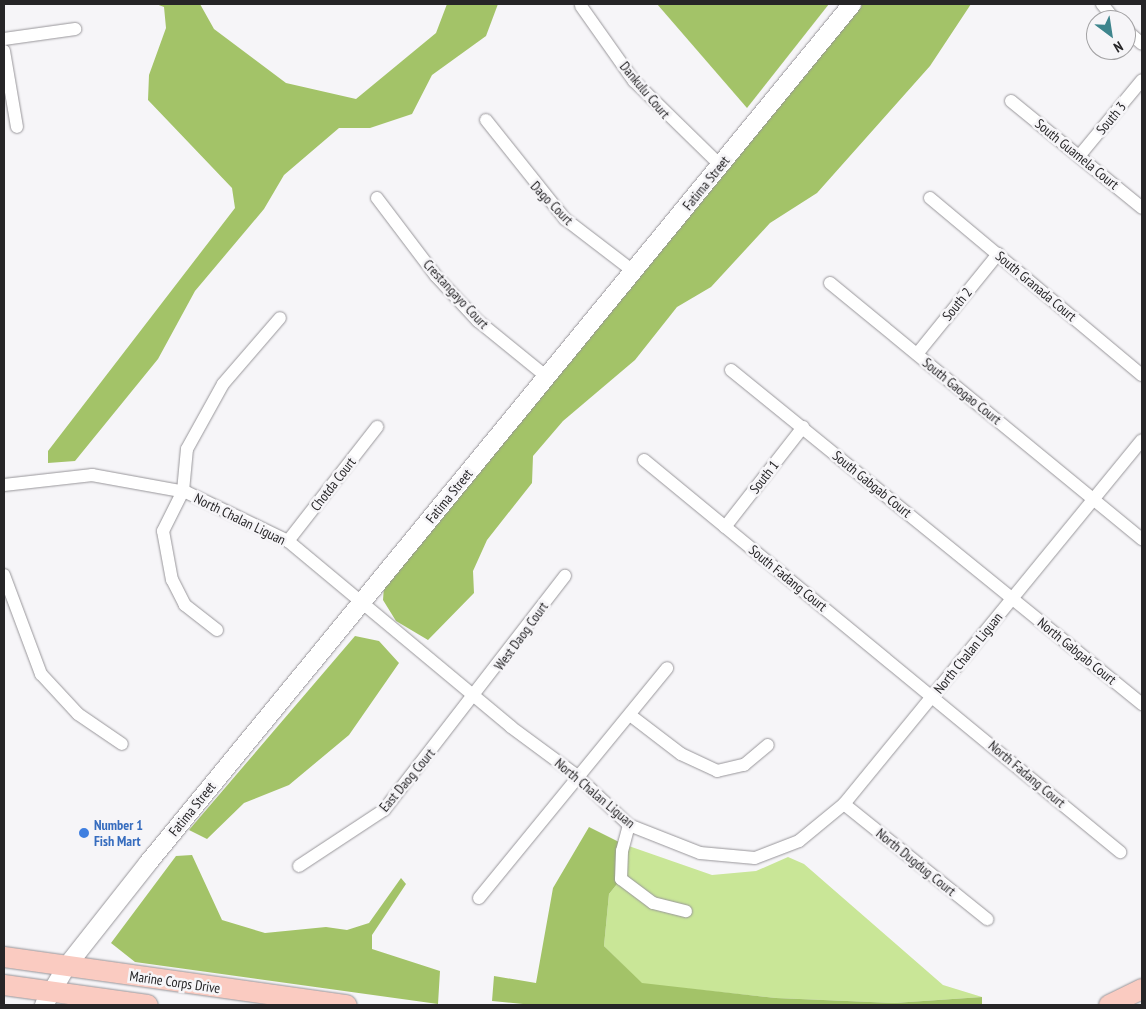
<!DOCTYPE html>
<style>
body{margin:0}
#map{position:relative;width:1146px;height:1009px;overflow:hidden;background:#f6f5f8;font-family:"PT Sans Narrow",sans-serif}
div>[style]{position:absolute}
.green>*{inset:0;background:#c9e697}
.forest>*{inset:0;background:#a3c368}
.roads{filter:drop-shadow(0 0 1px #98969a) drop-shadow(0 0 1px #98969a)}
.minor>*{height:12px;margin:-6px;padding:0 6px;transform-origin:6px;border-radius:6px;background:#fff}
.secondary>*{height:18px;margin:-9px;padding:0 9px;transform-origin:9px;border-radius:9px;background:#fff}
.primary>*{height:20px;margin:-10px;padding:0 10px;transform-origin:10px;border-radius:10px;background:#facbc1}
.dots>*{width:14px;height:14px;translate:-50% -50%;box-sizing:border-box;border:2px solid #f6f5f8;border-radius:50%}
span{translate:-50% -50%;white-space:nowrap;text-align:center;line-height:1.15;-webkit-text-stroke:5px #f6f5f8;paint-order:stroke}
.street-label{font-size:14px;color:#262527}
.shop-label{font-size:14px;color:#366cbe;font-weight:700}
.left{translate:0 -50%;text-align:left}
.frame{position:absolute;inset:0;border:5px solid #262527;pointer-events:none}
.north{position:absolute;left:1086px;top:10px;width:50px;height:50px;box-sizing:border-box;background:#f6f5f8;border:1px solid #a3a2a4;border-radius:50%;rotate:149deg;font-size:14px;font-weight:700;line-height:20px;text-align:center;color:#262527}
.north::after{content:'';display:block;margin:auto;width:18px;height:22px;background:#3e858d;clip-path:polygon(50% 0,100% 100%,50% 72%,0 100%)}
</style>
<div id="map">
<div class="green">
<i style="clip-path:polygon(623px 844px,712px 875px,756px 871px,788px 857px,804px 864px,943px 985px,982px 997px,894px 1003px,776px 998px,642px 984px,604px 946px,609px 894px,621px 879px)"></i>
</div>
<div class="forest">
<i style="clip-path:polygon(156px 4px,200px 4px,214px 29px,286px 83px,356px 99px,436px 33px,447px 4px,498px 4px,486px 36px,432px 75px,412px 114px,370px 128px,339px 128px,284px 175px,264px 209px,195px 291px,158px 359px,75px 461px,48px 463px,48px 451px,235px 208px,232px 188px,148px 100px,149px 75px,166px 28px,164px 7px)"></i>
<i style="clip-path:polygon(657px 4px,829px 4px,747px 108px)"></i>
<i style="clip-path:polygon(861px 4px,971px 4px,930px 66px,817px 193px,770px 223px,711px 287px,677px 307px,635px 360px,563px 421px,533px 456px,532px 483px,487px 540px,473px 571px,474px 593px,428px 640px,396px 621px,383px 600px,384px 586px)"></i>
<i style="clip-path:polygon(355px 636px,379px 641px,399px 663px,349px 735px,289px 785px,244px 803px,207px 839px,189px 830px)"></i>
<i style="clip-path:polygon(589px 827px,623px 844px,621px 879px,609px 894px,604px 946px,642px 983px,776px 998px,894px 1003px,982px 997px,982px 1004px,533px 1005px,492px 1001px,494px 976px,536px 983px,553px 888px)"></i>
<i style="clip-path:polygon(192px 855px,222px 920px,265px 933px,326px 927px,347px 930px,369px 923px,401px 878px,406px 884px,372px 935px,372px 949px,440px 971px,438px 1004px,135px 962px,111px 943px,176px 856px)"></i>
</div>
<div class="roads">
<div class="minor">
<i style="left:1102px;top:4px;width:21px;rotate:51deg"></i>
<i style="left:581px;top:6px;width:92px;rotate:54.8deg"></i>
<i style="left:634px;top:81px;width:120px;rotate:44.3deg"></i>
<i style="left:1126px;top:30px;width:21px;rotate:41deg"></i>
<i style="left:4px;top:39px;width:72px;rotate:-8deg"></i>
<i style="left:4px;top:51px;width:77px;rotate:80.3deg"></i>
<i style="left:1011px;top:101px;width:169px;rotate:39.2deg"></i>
<i style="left:486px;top:120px;width:127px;rotate:51.4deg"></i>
<i style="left:565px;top:219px;width:86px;rotate:37.4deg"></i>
<i style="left:1080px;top:155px;width:97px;rotate:-50.4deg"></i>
<i style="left:377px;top:198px;width:98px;rotate:52.9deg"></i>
<i style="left:436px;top:276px;width:62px;rotate:47deg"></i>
<i style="left:478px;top:321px;width:89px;rotate:39.1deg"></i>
<i style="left:930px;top:198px;width:276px;rotate:39.9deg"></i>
<i style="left:830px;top:283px;width:404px;rotate:39.4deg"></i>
<i style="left:917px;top:354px;width:129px;rotate:-51deg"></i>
<i style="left:731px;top:370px;width:530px;rotate:39.1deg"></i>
<i style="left:644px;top:460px;width:617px;rotate:39.47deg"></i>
<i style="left:4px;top:485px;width:89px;rotate:-6.5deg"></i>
<i style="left:92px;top:475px;width:96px;rotate:10.3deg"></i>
<i style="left:186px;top:492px;width:113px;rotate:25.7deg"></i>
<i style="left:288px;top:541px;width:290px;rotate:39.8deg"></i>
<i style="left:511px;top:727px;width:81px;rotate:36.4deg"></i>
<i style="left:576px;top:775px;width:73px;rotate:43.3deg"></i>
<i style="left:629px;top:825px;width:76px;rotate:21.5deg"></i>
<i style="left:700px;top:853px;width:55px;rotate:5.2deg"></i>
<i style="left:755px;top:858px;width:47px;rotate:-21.1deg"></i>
<i style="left:799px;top:841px;width:58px;rotate:-39.4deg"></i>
<i style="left:844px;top:804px;width:470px;rotate:-50.7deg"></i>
<i style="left:725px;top:527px;width:127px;rotate:-52deg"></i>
<i style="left:288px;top:541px;width:145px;rotate:-52deg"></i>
<i style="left:4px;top:575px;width:106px;rotate:69.5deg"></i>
<i style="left:41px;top:674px;width:54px;rotate:47.2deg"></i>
<i style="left:78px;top:714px;width:53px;rotate:34.3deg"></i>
<i style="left:217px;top:630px;width:41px;rotate:-142deg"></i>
<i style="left:185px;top:605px;width:28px;rotate:-117deg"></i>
<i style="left:172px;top:580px;width:50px;rotate:-100.4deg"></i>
<i style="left:163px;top:531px;width:45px;rotate:-63.4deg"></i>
<i style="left:183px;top:491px;width:42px;rotate:-84.6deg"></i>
<i style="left:187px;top:449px;width:74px;rotate:-61deg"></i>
<i style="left:223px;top:384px;width:87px;rotate:-49.2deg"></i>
<i style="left:630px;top:715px;width:64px;rotate:37.4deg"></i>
<i style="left:681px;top:754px;width:40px;rotate:25deg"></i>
<i style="left:717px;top:771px;width:28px;rotate:-13deg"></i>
<i style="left:744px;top:765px;width:31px;rotate:-40deg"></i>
<i style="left:844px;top:804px;width:184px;rotate:38.8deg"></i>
<i style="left:629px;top:825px;width:27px;rotate:105deg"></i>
<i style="left:622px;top:851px;width:28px;rotate:92deg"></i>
<i style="left:621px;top:879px;width:40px;rotate:37deg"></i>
<i style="left:653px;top:903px;width:34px;rotate:14deg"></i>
<i style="left:299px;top:866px;width:102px;rotate:-33.4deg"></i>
<i style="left:384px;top:810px;width:296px;rotate:-52.3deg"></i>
<i style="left:479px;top:898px;width:297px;rotate:-50.7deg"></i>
</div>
<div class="secondary">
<i style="left:44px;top:1005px;width:44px;rotate:-59.9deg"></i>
<i style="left:66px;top:967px;width:132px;rotate:-51.7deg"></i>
<i style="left:148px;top:863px;width:1111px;rotate:-50.66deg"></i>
</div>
<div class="primary">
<i style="left:4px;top:957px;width:346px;rotate:8deg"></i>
<i style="left:4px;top:985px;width:145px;rotate:7.9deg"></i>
<i style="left:1109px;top:1005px;width:37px;rotate:-26deg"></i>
</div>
</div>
<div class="dots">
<i style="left:84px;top:833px;background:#3f7fe0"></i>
</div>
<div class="street-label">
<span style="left:645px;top:90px;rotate:50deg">Dankulu Court</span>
<span style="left:1111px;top:118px;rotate:-50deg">South 3</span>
<span style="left:1077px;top:154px;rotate:39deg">South Guamela Court</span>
<span style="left:706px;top:183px;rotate:-51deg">Fatima Street</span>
<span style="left:552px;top:203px;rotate:46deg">Dago Court</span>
<span style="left:1036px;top:286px;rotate:40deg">South Granada Court</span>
<span style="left:456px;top:294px;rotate:47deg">Crestangayo Court</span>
<span style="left:957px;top:304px;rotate:-51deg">South 2</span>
<span style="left:962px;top:391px;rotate:39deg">South Gaogao Court</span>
<span style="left:764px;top:477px;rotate:-52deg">South 1</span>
<span style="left:333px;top:484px;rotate:-52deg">Chotda Court</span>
<span style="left:872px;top:484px;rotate:39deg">South Gabgab Court</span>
<span style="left:449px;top:496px;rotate:-51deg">Fatima Street</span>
<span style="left:240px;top:519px;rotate:26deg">North Chalan Liguan</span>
<span style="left:788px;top:578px;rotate:39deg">South Fadang Court</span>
<span style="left:521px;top:636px;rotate:-54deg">West Daog Court</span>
<span style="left:1077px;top:651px;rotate:39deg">North Gabgab Court</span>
<span style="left:968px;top:653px;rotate:-51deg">North Chalan Liguan</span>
<span style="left:1027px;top:774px;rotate:40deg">North Fadang Court</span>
<span style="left:407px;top:780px;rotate:-50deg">East Daog Court</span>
<span style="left:595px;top:793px;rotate:40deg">North Chalan Liguan</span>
<span style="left:192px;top:809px;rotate:-51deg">Fatima Street</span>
<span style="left:916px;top:862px;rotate:39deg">North Dugdug Court</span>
<span style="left:175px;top:982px;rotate:8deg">Marine Corps Drive</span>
</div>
<div class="shop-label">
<span class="left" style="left:94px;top:833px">Number 1<br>Fish Mart</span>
</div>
<div class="frame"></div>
<div class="north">N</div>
</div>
